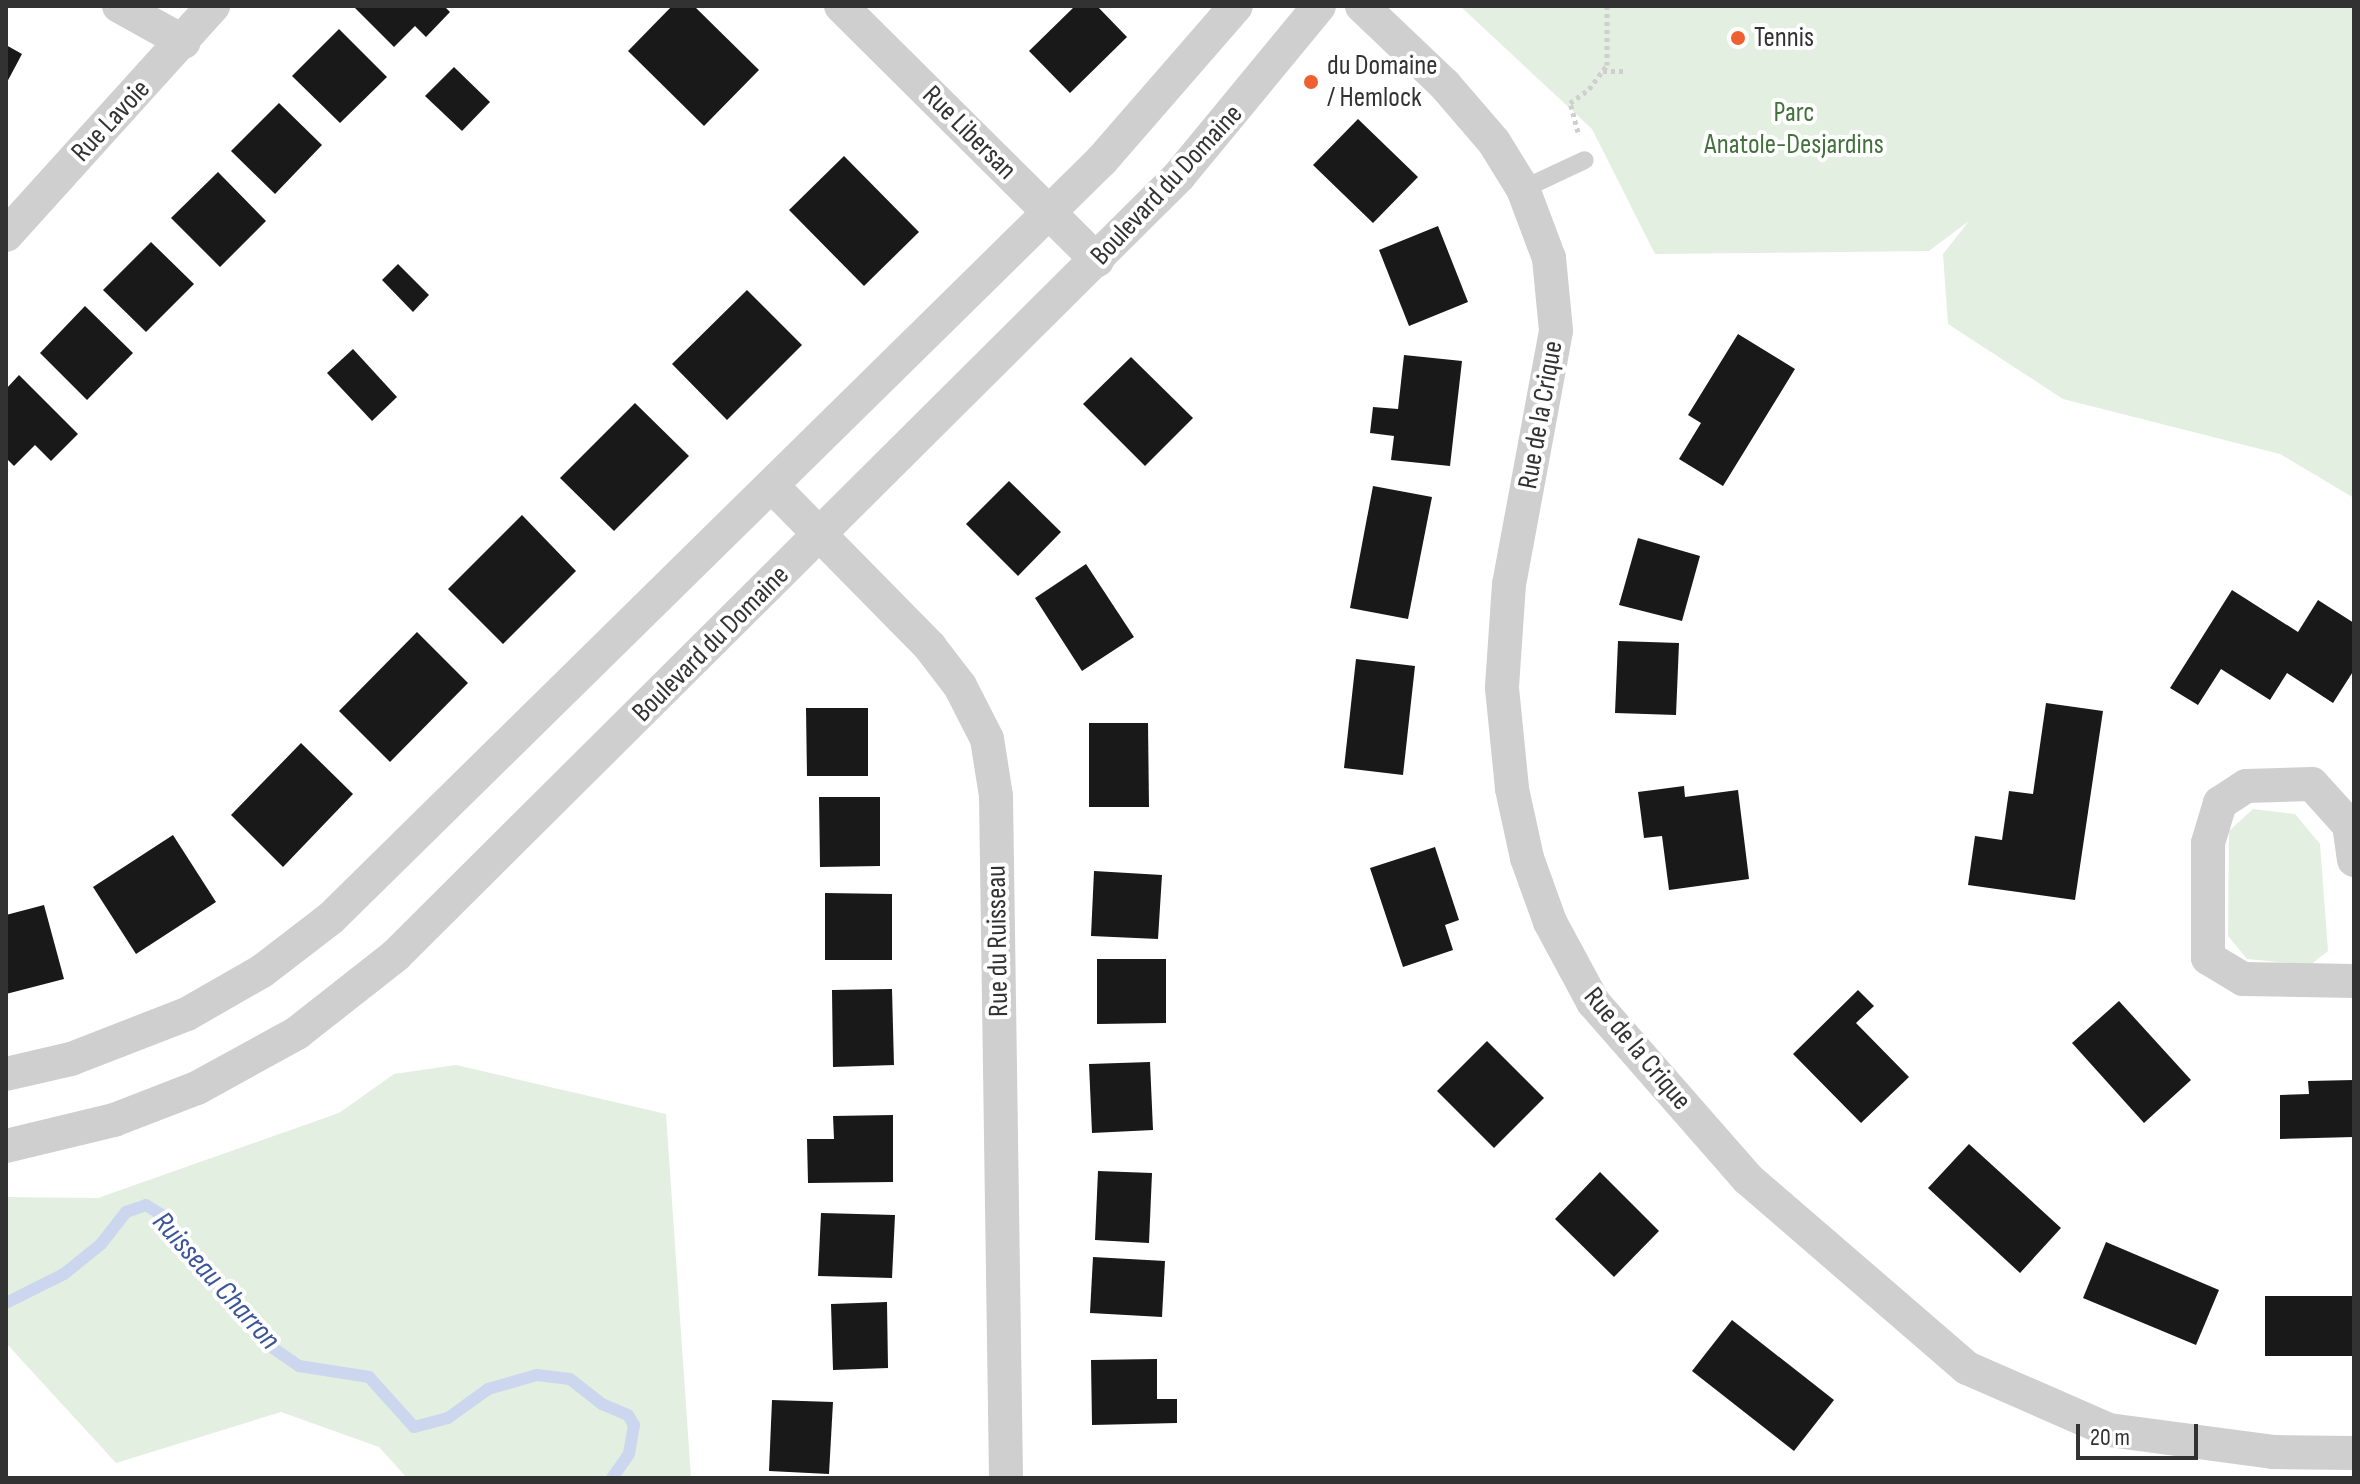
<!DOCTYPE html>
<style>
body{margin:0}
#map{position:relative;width:2360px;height:1484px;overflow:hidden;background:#fff;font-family:"Sofia Sans Condensed",sans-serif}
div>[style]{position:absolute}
.green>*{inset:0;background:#e3efe0}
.stream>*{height:12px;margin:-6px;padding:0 6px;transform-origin:6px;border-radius:6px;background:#ccd6ef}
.building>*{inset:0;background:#191919}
.path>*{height:5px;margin-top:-2.5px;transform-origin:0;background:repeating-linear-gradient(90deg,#cfcfcf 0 4px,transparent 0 8px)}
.service>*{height:18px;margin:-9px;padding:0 9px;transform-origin:9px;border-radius:9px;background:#cfcfcf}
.minor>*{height:34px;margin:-17px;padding:0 17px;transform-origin:17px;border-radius:17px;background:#cfcfcf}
.dots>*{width:22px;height:22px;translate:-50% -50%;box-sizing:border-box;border:4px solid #fff;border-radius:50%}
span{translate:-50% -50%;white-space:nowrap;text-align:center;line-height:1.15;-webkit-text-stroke:8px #fff;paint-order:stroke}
.poi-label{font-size:28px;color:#323232}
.left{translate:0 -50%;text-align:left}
.park-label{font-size:28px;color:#43713c}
.street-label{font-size:28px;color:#323232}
.water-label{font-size:30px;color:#3a5599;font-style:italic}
.frame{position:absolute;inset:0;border:8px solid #323232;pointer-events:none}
.scale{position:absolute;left:2076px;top:1424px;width:122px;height:36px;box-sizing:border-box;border:4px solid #323232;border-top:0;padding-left:10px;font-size:24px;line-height:28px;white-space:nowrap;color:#323232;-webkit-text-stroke:6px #fff;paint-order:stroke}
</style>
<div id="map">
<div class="green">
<i style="clip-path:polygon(1460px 6px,2354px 6px,2354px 498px,2280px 454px,2063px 399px,1948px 324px,1943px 254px,1969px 221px,1929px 251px,1655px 254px,1592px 129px)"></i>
<i style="clip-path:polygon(2253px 809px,2295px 814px,2320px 844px,2328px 951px,2310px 965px,2247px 959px,2228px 936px,2229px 831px)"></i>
<i style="clip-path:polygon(456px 1065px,666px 1114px,691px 1478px,407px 1478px,379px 1447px,281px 1412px,116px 1463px,6px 1343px,6px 1197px,98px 1198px,339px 1113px,394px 1074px)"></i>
</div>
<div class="stream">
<i style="left:6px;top:1303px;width:65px;rotate:-26.6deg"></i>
<i style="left:64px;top:1274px;width:48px;rotate:-39deg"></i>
<i style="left:101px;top:1244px;width:41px;rotate:-52deg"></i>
<i style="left:126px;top:1212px;width:21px;rotate:-19deg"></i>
<i style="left:146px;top:1205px;width:19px;rotate:32deg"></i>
<i style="left:162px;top:1215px;width:161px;rotate:51.3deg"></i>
<i style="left:263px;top:1341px;width:44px;rotate:34.8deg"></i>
<i style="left:299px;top:1366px;width:71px;rotate:8.9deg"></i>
<i style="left:369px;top:1377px;width:67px;rotate:48deg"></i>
<i style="left:414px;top:1427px;width:35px;rotate:-15deg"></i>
<i style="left:448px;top:1418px;width:49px;rotate:-35.9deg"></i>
<i style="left:488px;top:1389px;width:51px;rotate:-15.9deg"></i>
<i style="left:537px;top:1375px;width:33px;rotate:7deg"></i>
<i style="left:570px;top:1379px;width:41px;rotate:38deg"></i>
<i style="left:602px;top:1404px;width:28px;rotate:23deg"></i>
<i style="left:628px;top:1415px;width:12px;rotate:59deg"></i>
<i style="left:634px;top:1425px;width:29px;rotate:100deg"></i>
<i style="left:629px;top:1454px;width:29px;rotate:125deg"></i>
</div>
<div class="building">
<i style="clip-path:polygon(353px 6px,444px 6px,450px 12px,426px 37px,415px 26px,394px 47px)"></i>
<i style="clip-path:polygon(672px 6px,694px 6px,759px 70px,704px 126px,628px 51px)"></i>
<i style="clip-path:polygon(1075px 6px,1097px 6px,1127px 37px,1070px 93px,1029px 51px)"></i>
<i style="clip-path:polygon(339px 29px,387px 77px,340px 123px,292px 76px)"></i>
<i style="clip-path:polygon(6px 45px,22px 54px,6px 84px)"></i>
<i style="clip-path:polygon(454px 67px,490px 102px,462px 131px,425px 96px)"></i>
<i style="clip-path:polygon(279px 103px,322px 145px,275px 194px,231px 151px)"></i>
<i style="clip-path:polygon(1358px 119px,1418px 177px,1373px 223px,1313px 165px)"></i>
<i style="clip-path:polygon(844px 156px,919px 232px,864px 286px,789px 210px)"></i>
<i style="clip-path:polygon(218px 172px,266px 221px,220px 267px,171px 218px)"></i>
<i style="clip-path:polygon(1438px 226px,1468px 302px,1409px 326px,1379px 250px)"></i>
<i style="clip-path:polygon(151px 242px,194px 284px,146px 332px,103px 290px)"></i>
<i style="clip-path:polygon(398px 264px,429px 295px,413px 312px,382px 280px)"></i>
<i style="clip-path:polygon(747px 290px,802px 345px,727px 420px,672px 364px)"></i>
<i style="clip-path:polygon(85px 306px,133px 353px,87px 400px,40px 353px)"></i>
<i style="clip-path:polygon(1738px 334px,1795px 369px,1723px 486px,1679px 459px,1701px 423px,1688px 415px)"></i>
<i style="clip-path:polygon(353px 349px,397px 397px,372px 421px,327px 373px)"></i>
<i style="clip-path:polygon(1404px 355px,1462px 361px,1450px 466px,1391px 460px,1394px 436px,1370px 433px,1373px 407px,1398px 409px)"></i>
<i style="clip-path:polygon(1131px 357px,1193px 418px,1145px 466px,1083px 404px)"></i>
<i style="clip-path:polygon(19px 375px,78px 434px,51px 461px,35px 445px,14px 466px,6px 458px,6px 389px)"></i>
<i style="clip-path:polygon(635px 403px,689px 456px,614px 531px,560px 478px)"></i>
<i style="clip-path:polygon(1009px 481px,1061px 532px,1018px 576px,966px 524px)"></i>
<i style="clip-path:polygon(1373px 486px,1432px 497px,1408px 619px,1350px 608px)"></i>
<i style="clip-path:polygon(522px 515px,576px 571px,503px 644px,448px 589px)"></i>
<i style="clip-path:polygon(1638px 538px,1700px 556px,1682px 621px,1619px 605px)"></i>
<i style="clip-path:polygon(1086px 564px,1134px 637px,1082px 671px,1035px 598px)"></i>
<i style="clip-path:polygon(2232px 590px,2298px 632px,2318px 600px,2354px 623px,2354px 670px,2333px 703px,2287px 673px,2270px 700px,2221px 669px,2198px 705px,2170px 688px)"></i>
<i style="clip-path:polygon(417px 632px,468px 683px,390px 762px,339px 711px)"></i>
<i style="clip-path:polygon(1618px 641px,1679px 643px,1676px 715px,1615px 713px)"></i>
<i style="clip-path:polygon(1356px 659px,1415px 666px,1403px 775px,1344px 768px)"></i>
<i style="clip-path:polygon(2046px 703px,2103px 711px,2075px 900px,1968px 885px,1975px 836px,2002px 840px,2009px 791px,2033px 794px)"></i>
<i style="clip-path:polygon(806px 708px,868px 708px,868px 776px,807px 776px)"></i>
<i style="clip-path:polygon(1089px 723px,1148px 723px,1149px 807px,1089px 807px)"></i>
<i style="clip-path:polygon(301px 743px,353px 794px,283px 867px,231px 815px)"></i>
<i style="clip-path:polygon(1684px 786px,1685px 797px,1738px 790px,1749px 879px,1669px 890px,1662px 836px,1644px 838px,1638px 792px)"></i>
<i style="clip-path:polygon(819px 797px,880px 797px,880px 866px,820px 867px)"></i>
<i style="clip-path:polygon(173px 835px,216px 902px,136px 954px,93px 887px)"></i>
<i style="clip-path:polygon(1435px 847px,1459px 920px,1445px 925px,1453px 950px,1403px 967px,1370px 868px)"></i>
<i style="clip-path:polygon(1094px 871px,1162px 875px,1158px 939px,1091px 936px)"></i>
<i style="clip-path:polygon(825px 893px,892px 894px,892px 960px,825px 960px)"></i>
<i style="clip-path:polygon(44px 905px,64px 979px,6px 994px,6px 915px)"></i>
<i style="clip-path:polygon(1097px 959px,1166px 959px,1166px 1023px,1097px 1024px)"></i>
<i style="clip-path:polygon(892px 989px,894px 1065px,833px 1067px,832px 990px)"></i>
<i style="clip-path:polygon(1858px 990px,1874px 1006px,1856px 1023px,1909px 1077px,1861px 1123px,1793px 1054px)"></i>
<i style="clip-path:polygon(2119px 1001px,2191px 1080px,2144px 1123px,2072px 1043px)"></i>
<i style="clip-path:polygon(1487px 1041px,1544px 1098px,1494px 1148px,1437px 1091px)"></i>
<i style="clip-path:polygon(1150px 1062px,1153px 1130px,1092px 1133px,1089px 1064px)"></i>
<i style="clip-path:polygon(2354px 1080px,2354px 1137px,2280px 1139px,2280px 1095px,2309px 1094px,2308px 1081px)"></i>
<i style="clip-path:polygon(893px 1115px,893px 1182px,808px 1183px,807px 1139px,834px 1139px,833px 1116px)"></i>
<i style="clip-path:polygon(1969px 1144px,2061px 1228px,2020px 1273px,1928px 1188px)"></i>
<i style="clip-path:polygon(1098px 1171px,1152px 1173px,1149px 1243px,1095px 1240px)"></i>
<i style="clip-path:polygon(1600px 1172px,1659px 1231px,1614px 1277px,1555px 1219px)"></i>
<i style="clip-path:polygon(821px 1213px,895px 1215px,892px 1278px,818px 1276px)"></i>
<i style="clip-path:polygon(2106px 1242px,2219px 1290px,2196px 1345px,2083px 1298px)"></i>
<i style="clip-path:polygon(1093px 1257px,1165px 1261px,1162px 1317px,1090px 1313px)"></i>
<i style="clip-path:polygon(2265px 1296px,2354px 1296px,2354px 1356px,2265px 1356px)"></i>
<i style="clip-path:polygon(887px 1302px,888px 1368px,833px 1370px,831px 1304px)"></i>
<i style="clip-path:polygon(1732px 1320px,1834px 1400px,1794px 1451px,1692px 1371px)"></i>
<i style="clip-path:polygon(1157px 1359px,1157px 1399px,1177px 1399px,1177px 1423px,1092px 1425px,1091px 1360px)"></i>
<i style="clip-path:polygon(772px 1400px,833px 1402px,829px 1474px,769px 1471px)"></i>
</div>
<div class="path">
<i style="left:1603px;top:71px;width:24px"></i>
<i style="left:1578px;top:132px;width:30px;rotate:-105deg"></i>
<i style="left:1570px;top:103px;width:24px;rotate:-36deg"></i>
<i style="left:1589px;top:89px;width:30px;rotate:-53deg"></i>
<i style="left:1607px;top:65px;width:59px;rotate:-90deg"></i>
</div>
<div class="service">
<i style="left:1523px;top:189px;width:68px;rotate:-25.1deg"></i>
</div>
<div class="minor">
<i style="left:119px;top:6px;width:74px;rotate:29deg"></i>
<i style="left:841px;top:6px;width:361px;rotate:44.8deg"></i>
<i style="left:1362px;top:6px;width:115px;rotate:43.6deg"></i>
<i style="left:1445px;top:85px;width:75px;rotate:49.3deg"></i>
<i style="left:1494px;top:142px;width:55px;rotate:58.3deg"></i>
<i style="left:1523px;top:189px;width:74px;rotate:69.4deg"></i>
<i style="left:1549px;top:258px;width:73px;rotate:84.5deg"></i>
<i style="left:1556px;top:331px;width:257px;rotate:100.5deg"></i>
<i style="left:1509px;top:584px;width:104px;rotate:93.9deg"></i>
<i style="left:1502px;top:688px;width:101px;rotate:84.3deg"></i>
<i style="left:1512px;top:789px;width:71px;rotate:77.7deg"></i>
<i style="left:1527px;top:858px;width:68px;rotate:70.2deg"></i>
<i style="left:1550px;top:922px;width:91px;rotate:61.7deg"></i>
<i style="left:1593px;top:1002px;width:235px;rotate:48.8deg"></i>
<i style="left:1748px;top:1179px;width:289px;rotate:40.8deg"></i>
<i style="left:1967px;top:1368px;width:155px;rotate:23.6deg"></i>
<i style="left:2109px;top:1430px;width:165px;rotate:7.6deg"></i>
<i style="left:2273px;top:1452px;width:81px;rotate:0.7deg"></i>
<i style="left:6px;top:235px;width:309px;rotate:-47.9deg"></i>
<i style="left:772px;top:486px;width:226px;rotate:45.5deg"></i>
<i style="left:930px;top:647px;width:49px;rotate:52.4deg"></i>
<i style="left:960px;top:686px;width:59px;rotate:63deg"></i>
<i style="left:987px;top:739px;width:58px;rotate:81deg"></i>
<i style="left:996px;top:796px;width:682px;rotate:89.16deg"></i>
<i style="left:2354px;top:860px;width:35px;rotate:-98deg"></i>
<i style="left:2349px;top:825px;width:55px;rotate:-132.1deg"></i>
<i style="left:2312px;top:784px;width:66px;rotate:178.3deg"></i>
<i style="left:2246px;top:786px;width:31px;rotate:147deg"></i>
<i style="left:2220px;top:803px;width:42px;rotate:106.7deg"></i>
<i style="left:2208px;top:843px;width:115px;rotate:90deg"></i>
<i style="left:2208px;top:958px;width:41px;rotate:31deg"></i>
<i style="left:2243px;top:979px;width:111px;rotate:1deg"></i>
<i style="left:6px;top:1074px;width:67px;rotate:-13deg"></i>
<i style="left:71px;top:1059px;width:124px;rotate:-21.2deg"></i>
<i style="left:187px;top:1014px;width:86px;rotate:-29.8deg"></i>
<i style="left:262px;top:971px;width:87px;rotate:-37.5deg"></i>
<i style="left:331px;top:918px;width:1081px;rotate:-44.51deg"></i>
<i style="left:1102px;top:160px;width:204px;rotate:-49deg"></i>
<i style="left:6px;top:1146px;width:111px;rotate:-13.5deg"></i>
<i style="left:114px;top:1120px;width:89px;rotate:-21.1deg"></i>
<i style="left:197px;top:1088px;width:114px;rotate:-28.8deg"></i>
<i style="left:297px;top:1033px;width:126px;rotate:-38.2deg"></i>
<i style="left:396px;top:955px;width:1105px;rotate:-44.85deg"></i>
<i style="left:1179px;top:176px;width:220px;rotate:-50.5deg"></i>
</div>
<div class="dots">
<i style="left:1738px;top:38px;background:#ee602f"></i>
<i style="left:1311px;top:82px;background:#ee602f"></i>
</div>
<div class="poi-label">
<span class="left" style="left:1754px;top:38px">Tennis</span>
<span class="left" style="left:1327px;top:82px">du Domaine<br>/ Hemlock</span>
</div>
<div class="park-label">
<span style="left:1794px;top:129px">Parc<br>Anatole-Desjardins</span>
</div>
<div class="street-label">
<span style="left:111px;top:121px;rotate:-47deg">Rue Lavoie</span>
<span style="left:969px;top:133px;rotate:45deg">Rue Libersan</span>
<span style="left:1167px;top:185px;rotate:-47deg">Boulevard du Domaine</span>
<span style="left:1541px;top:415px;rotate:-80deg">Rue de la Crique</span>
<span style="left:711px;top:644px;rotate:-45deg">Boulevard du Domaine</span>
<span style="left:998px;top:941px;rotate:-91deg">Rue du Ruisseau</span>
<span style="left:1637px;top:1049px;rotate:50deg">Rue de la Crique</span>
</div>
<div class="water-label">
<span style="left:216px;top:1281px;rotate:48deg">Ruisseau Charron</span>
</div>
<div class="frame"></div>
<div class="scale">20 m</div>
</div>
